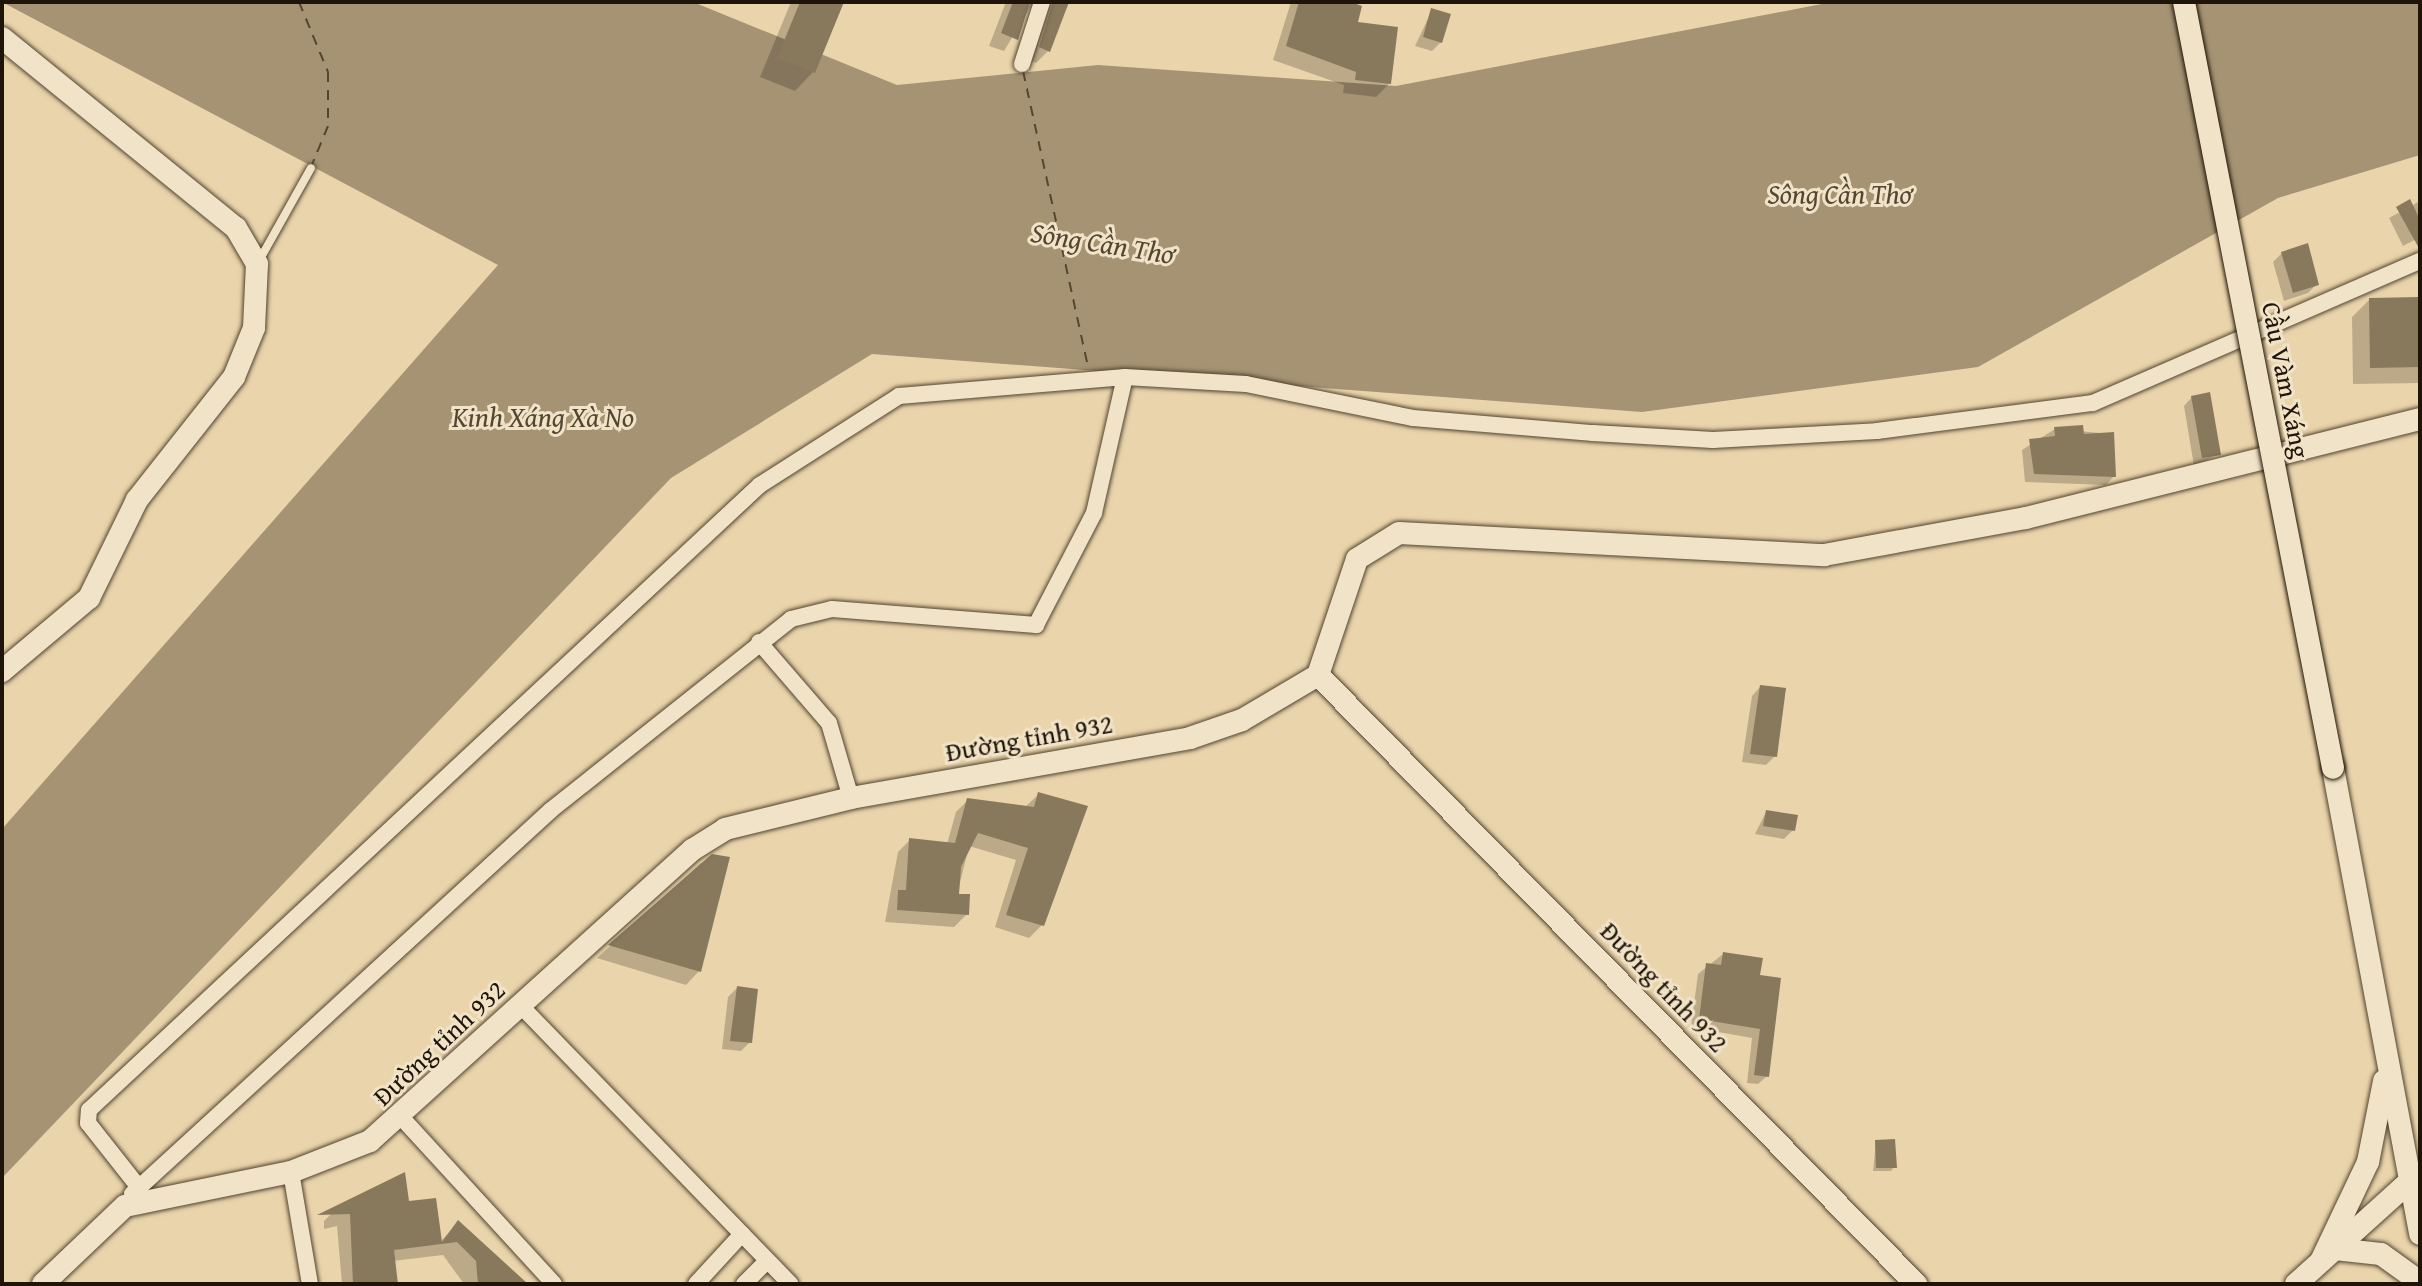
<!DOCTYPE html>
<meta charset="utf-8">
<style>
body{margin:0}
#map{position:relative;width:2422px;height:1286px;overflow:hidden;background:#ead4ab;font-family:"Gentium Book Plus",serif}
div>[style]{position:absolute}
.water>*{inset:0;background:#a59373}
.shadow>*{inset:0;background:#0003}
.ferry>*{height:2px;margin-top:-1px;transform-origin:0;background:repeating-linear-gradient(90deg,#544732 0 10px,transparent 0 18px)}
.building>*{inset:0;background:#88785c}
.roads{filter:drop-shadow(0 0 2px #514430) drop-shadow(0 0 2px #514430)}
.lane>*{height:8px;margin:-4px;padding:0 4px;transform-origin:4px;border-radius:4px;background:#f1e3c8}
.street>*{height:16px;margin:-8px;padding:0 8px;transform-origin:8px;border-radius:8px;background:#f1e3c8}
.secondary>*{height:22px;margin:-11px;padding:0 11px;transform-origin:11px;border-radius:11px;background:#f1e3c8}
.bridges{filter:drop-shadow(0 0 2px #1e1407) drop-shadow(0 0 2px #1e1407)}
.secondary-bridge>*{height:22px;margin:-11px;padding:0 11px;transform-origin:11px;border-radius:11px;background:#f1e3c8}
span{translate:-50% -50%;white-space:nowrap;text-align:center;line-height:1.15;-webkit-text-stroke:6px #f1e3c8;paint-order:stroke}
.street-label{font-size:26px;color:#1e1407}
.water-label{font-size:28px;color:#544732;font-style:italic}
.frame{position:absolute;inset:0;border:4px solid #1e1407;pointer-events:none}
</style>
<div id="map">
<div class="water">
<i style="clip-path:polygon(2px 2px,693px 2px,897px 85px,1098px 65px,1396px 86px,1832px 2px,2420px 2px,2420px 155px,2278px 198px,1978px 367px,1642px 412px,872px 354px,671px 478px,2px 1178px,2px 829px,498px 265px)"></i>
</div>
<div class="shadow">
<i style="clip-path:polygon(791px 2px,842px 2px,813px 72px,795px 91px,760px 77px)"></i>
<i style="clip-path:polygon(1006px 2px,1063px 2px,1048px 51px,1036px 63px,1027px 60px,1041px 18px,1033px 3px,1004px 51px,989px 46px)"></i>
<i style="clip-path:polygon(1291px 2px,1345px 2px,1390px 83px,1376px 97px,1343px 93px,1344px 85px,1273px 60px)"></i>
<i style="clip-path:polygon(1432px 10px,1441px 42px,1432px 51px,1415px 46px)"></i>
<i style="clip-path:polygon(2420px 201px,2420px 237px,2403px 246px,2389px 218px)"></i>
<i style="clip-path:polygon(2282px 253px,2317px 284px,2308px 293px,2284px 301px,2273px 262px)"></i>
<i style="clip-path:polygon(2420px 299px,2420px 383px,2353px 384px,2352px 317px,2369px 300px)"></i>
<i style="clip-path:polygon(2192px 397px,2219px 454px,2194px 466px,2184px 406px)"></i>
<i style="clip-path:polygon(2055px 429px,2112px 434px,2114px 476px,2106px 485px,2025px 482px,2022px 450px)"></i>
<i style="clip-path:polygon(1760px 687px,1775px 756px,1766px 765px,1742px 762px,1752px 696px)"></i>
<i style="clip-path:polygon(1039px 794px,1042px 925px,1029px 938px,995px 927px,1016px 860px,969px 846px,957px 895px,967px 914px,954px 927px,885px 922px,898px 852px,910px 840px,947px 844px,956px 812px,968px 800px,1026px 806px)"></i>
<i style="clip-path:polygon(1766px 812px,1793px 830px,1784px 839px,1755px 834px)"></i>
<i style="clip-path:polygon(727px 859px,699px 971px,686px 985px,597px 958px,701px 863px)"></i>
<i style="clip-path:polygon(1723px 954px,1758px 977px,1767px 1076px,1758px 1084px,1747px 1083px,1752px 1038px,1691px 1027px,1698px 974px)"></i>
<i style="clip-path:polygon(737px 988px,750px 1042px,741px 1051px,722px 1049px,728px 997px)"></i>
<i style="clip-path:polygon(1876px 1142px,1894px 1167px,1891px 1171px,1873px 1171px)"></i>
<i style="clip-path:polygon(407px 1203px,440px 1242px,458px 1223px,525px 1284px,464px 1284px,443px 1255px,393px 1261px,396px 1284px,342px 1284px,337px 1226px,324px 1229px,324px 1221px,338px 1207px)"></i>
</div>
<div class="ferry">
<i style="left:299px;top:2px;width:76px;rotate:67.5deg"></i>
<i style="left:328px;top:72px;width:54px;rotate:90deg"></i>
<i style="left:328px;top:126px;width:44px;rotate:112.5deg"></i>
<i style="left:1023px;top:71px;width:306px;rotate:77.6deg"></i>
</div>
<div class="building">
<i style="clip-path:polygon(800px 2px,844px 2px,815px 73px,777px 58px)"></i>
<i style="clip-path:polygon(1013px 2px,1030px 2px,1018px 40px,1001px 33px)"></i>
<i style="clip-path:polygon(1053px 2px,1069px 2px,1050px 52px,1039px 47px)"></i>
<i style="clip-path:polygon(1299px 2px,1351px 2px,1362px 6px,1358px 22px,1398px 27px,1391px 84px,1355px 80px,1356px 72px,1286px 46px)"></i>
<i style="clip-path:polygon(1431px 8px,1451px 14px,1442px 43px,1423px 37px)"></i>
<i style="clip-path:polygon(2410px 199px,2420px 220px,2420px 250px,2396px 207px)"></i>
<i style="clip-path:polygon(2308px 243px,2319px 285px,2293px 293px,2281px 252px)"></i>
<i style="clip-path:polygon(2420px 297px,2420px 367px,2370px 368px,2369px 298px)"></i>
<i style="clip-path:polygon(2210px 392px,2221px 455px,2202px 458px,2191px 396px)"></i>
<i style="clip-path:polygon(2083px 425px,2084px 434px,2114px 432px,2116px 477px,2034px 474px,2029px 439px,2055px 436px,2054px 427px)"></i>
<i style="clip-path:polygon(1760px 685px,1786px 688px,1777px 757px,1750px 754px)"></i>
<i style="clip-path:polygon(1038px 792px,1088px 806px,1044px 926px,1006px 915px,1028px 848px,978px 833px,961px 867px,959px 894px,970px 894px,969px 915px,897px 910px,898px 890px,906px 890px,909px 838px,955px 843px,967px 798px,1034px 807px)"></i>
<i style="clip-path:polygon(1766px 810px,1798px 815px,1795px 831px,1763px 826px)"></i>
<i style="clip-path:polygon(712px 854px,730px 857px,701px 972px,608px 945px)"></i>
<i style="clip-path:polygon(1723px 952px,1763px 958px,1760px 975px,1781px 978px,1769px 1077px,1754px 1075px,1760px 1029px,1699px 1019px,1706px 963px,1721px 965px)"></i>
<i style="clip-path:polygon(737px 986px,758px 989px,752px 1043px,730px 1041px)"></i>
<i style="clip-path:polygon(1895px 1139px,1897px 1168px,1876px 1168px,1875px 1140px)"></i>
<i style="clip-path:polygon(405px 1172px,409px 1201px,436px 1198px,442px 1242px,458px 1220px,528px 1284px,478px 1284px,476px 1261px,457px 1242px,394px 1250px,398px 1284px,353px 1284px,350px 1214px,317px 1215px)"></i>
</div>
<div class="roads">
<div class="lane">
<i style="left:260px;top:259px;width:104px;rotate:-60.7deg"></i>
</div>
<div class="street">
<i style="left:1022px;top:64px;width:65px;rotate:-72.1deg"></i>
<i style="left:759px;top:642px;width:107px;rotate:49.2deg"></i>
<i style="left:829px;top:723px;width:78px;rotate:73.7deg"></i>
<i style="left:521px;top:1006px;width:387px;rotate:45.9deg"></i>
<i style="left:402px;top:1118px;width:225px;rotate:47.5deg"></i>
<i style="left:291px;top:1172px;width:114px;rotate:80.4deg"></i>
<i style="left:137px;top:1185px;width:79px;rotate:-128.3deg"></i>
<i style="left:88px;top:1123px;width:13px;rotate:-86deg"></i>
<i style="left:89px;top:1110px;width:917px;rotate:-42.97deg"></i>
<i style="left:760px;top:485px;width:165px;rotate:-32.6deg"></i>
<i style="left:899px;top:396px;width:227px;rotate:-4.8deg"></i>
<i style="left:1125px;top:377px;width:121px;rotate:3.3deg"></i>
<i style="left:1246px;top:384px;width:170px;rotate:11.5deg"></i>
<i style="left:1413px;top:418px;width:181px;rotate:4.8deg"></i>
<i style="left:1593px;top:433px;width:120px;rotate:3.3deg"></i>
<i style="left:1713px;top:440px;width:164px;rotate:-3.1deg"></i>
<i style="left:1877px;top:431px;width:218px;rotate:-7.4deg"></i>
<i style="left:2093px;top:403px;width:357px;rotate:-23.5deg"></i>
<i style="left:132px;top:1194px;width:568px;rotate:-42.5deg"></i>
<i style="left:551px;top:810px;width:307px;rotate:-38.5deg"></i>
<i style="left:791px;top:619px;width:42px;rotate:-13.7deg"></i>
<i style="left:832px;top:609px;width:205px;rotate:4.5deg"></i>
<i style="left:1036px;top:625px;width:126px;rotate:-62.6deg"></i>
<i style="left:1094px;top:513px;width:139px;rotate:-77.2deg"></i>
<i style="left:696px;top:1284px;width:68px;rotate:-47.4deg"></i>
<i style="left:744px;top:1284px;width:33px;rotate:-45deg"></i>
</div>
<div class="secondary">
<i style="left:2px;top:38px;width:301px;rotate:39.1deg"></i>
<i style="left:236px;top:228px;width:42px;rotate:59.7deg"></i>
<i style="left:257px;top:264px;width:64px;rotate:92.7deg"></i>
<i style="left:254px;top:328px;width:53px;rotate:112.2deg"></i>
<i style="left:234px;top:377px;width:157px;rotate:128.3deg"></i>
<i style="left:137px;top:500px;width:109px;rotate:116.1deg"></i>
<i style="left:89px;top:598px;width:114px;rotate:140deg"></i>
<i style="left:1318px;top:675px;width:122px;rotate:-71.4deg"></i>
<i style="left:1357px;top:559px;width:49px;rotate:-31.8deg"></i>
<i style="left:1399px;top:533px;width:426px;rotate:3deg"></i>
<i style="left:1824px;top:555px;width:205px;rotate:-10.4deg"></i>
<i style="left:2026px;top:518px;width:406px;rotate:-14.1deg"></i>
<i style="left:2333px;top:768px;width:474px;rotate:79.4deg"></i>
<i style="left:2335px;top:1249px;width:46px;rotate:6.2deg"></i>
<i style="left:2381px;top:1254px;width:48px;rotate:35.7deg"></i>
<i style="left:2321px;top:1261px;width:110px;rotate:-64.6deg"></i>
<i style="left:2368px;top:1162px;width:83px;rotate:-78.8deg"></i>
<i style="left:43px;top:1284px;width:113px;rotate:-43.6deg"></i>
<i style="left:125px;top:1206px;width:169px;rotate:-11.6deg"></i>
<i style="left:291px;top:1172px;width:85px;rotate:-21.4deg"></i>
<i style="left:370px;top:1141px;width:434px;rotate:-42.1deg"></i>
<i style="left:692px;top:850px;width:39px;rotate:-32deg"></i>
<i style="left:725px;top:829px;width:130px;rotate:-13.8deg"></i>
<i style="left:851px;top:798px;width:344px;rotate:-10deg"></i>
<i style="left:1190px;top:738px;width:55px;rotate:-19.1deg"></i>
<i style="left:1242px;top:720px;width:88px;rotate:-30.6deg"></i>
<i style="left:1318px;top:675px;width:854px;rotate:45.52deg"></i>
<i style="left:2296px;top:1284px;width:154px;rotate:-42.1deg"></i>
</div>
</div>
<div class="bridges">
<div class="secondary-bridge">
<i style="left:2184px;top:2px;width:780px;rotate:78.99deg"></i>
</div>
</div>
<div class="street-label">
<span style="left:2286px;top:380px;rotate:79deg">Cầu Vàm Xáng</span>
<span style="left:1029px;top:738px;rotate:-10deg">Đường tỉnh 932</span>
<span style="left:1664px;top:987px;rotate:46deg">Đường tỉnh 932</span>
<span style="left:439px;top:1043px;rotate:-43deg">Đường tỉnh 932</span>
</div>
<div class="water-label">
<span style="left:1840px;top:194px">Sông Cần Thơ</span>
<span style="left:1103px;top:243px;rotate:9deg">Sông Cần Thơ</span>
<span style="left:543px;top:417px">Kinh Xáng Xà No</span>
</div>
<div class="frame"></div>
</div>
